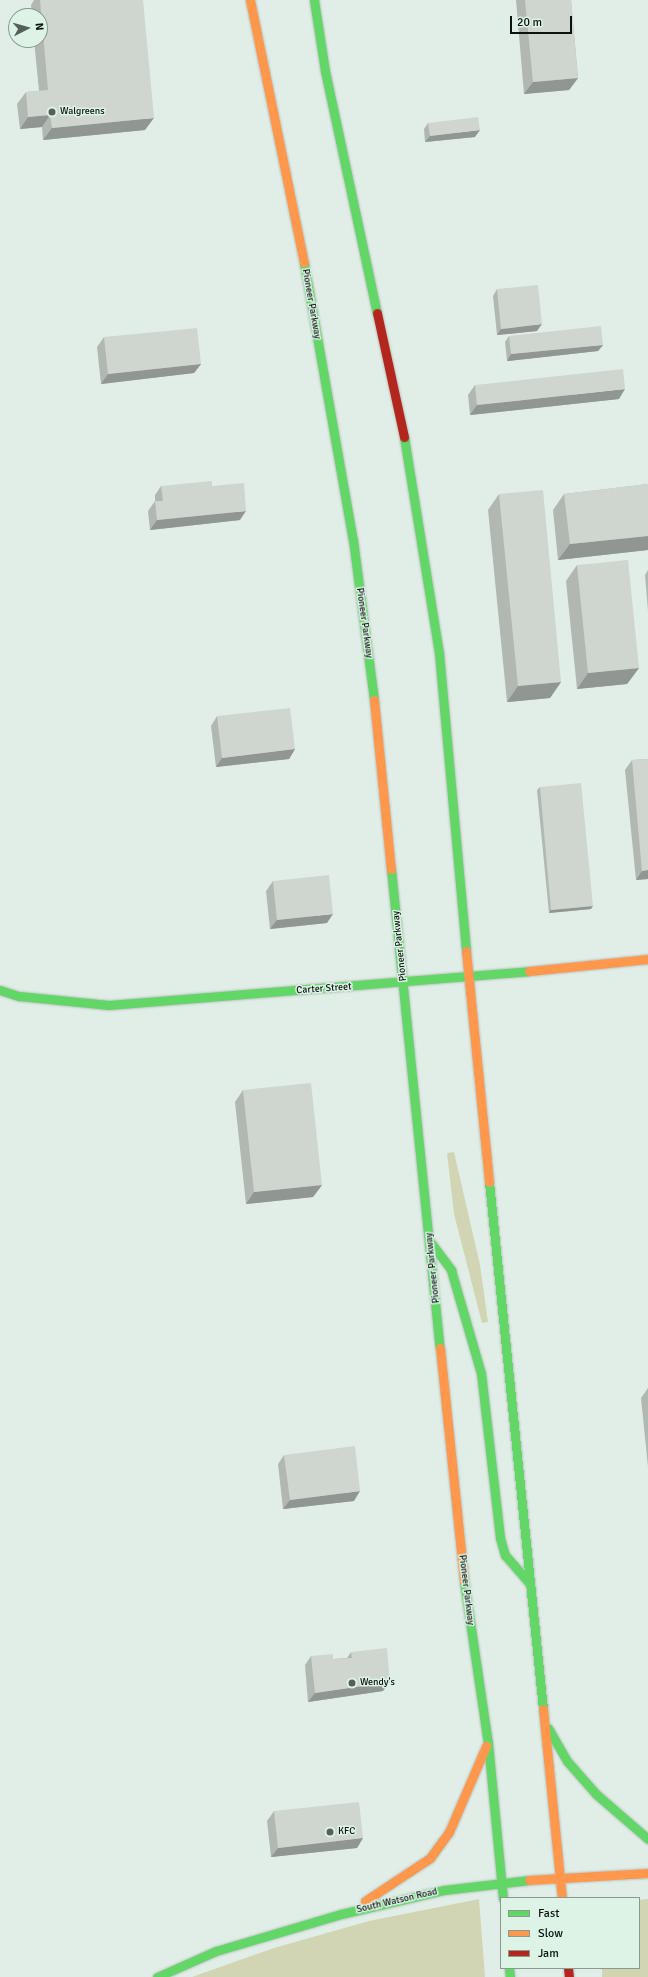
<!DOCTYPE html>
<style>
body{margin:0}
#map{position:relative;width:648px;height:1977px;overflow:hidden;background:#e1eee7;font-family:Signika,sans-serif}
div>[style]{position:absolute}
.green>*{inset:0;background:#d2d5b3}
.roads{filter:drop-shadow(0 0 1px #b9c3bd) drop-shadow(0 0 1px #b9c3bd)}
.fast>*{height:9px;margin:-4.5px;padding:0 4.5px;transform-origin:4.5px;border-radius:4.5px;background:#63d668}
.slow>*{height:9px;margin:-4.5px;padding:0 4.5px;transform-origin:4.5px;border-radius:4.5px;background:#ff974d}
.jam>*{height:9px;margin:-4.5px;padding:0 4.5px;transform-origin:4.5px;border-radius:4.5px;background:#b3261e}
.wall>*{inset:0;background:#b1b8b2}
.shaded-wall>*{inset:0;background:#909691}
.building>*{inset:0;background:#ced6cf}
.dots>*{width:11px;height:11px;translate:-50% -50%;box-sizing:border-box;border:2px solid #dcf3e6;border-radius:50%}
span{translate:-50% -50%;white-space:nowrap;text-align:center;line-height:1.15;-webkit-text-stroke:3px #dcf3e6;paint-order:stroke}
.poi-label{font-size:10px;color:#0b130f}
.left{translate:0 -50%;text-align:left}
.street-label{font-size:10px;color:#0b130f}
.legend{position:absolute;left:500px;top:1897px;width:140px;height:72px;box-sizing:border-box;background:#dcf3e6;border:1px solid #889990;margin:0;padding:5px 7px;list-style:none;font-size:12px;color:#0b130f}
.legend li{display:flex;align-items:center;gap:8px;height:20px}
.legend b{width:20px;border:1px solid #889990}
.north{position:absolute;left:8px;top:8px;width:40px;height:40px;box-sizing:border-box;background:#dcf3e6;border:1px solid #889990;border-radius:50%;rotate:84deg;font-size:11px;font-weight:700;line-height:16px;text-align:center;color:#0b130f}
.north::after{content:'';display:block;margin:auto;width:14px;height:18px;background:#56605b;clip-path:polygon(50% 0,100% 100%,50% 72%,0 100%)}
.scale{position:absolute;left:510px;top:16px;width:62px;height:18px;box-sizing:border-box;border:2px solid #0b130f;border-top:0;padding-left:5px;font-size:12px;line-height:14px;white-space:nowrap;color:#0b130f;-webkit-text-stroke:3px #dcf3e6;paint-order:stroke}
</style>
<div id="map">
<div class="green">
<i style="clip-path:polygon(454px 1152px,480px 1265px,488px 1322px,482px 1323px,454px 1214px,447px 1153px)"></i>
<i style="clip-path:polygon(479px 1899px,485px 1977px,192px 1977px,274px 1948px,369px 1921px)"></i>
<i style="clip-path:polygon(648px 1899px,648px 1977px,602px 1977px,602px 1968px,639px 1968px,639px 1900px)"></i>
</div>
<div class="roads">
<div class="fast">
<i style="left:314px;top:0;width:72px;rotate:81.2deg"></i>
<i style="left:325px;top:71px;width:248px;rotate:77.9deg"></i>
<i style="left:304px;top:263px;width:281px;rotate:80deg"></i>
<i style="left:353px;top:540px;width:161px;rotate:82.5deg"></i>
<i style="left:404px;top:437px;width:219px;rotate:80.8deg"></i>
<i style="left:439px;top:653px;width:299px;rotate:84.8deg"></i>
<i style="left:391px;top:869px;width:481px;rotate:84.2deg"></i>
<i style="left:0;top:990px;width:20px;rotate:18deg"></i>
<i style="left:19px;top:996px;width:90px;rotate:5.7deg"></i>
<i style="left:109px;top:1005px;width:421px;rotate:-4.6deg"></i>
<i style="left:489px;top:1182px;width:530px;rotate:84.15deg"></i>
<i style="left:431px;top:1243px;width:34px;rotate:53deg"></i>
<i style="left:451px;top:1270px;width:107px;rotate:73.8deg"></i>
<i style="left:481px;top:1373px;width:166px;rotate:83.4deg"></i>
<i style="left:500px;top:1538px;width:18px;rotate:74deg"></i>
<i style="left:505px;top:1555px;width:37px;rotate:49deg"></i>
<i style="left:464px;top:1581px;width:164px;rotate:81.6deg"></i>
<i style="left:488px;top:1743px;width:156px;rotate:84.5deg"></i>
<i style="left:548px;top:1728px;width:38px;rotate:60deg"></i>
<i style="left:567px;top:1761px;width:44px;rotate:48.7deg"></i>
<i style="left:596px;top:1794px;width:69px;rotate:40.9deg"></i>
<i style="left:509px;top:1968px;width:9px;rotate:84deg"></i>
<i style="left:157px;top:1977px;width:64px;rotate:-23.8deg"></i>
<i style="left:216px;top:1951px;width:130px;rotate:-16.5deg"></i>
<i style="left:341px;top:1914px;width:106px;rotate:-13.1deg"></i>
<i style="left:444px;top:1890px;width:86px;rotate:-6.7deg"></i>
</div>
<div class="slow">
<i style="left:250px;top:0;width:268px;rotate:78.4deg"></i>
<i style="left:374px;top:700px;width:170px;rotate:84.3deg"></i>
<i style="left:466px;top:951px;width:232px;rotate:84.3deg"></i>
<i style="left:529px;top:971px;width:120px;rotate:-5.8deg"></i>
<i style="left:440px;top:1348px;width:234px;rotate:84.1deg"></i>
<i style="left:543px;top:1709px;width:190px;rotate:84.3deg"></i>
<i style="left:529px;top:1880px;width:119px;rotate:-3.4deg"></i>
<i style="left:365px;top:1901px;width:78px;rotate:-33.5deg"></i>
<i style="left:430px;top:1858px;width:32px;rotate:-54deg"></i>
<i style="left:449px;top:1832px;width:94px;rotate:-66.7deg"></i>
</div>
<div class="jam">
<i style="left:377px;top:313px;width:127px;rotate:77.7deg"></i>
<i style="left:568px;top:1968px;width:9px;rotate:84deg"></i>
</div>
</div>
<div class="wall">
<i style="clip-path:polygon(34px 0,143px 0,145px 130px,43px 140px,42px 127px,20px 129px,17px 104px,26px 92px,39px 91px,34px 40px,40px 40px,40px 16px,32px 16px,31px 5px)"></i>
<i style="clip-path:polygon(516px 0,571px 0,578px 78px,569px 90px,524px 94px)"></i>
<i style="clip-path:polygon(428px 123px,475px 137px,425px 142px,424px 129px)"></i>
<i style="clip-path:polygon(497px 289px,537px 331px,497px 335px,493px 296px)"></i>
<i style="clip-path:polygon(509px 336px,603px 345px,598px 351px,507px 361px,505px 342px)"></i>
<i style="clip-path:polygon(104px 337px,201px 364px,194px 373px,101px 384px,97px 347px)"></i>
<i style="clip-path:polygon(475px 385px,619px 399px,470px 415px,468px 395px)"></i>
<i style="clip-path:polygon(648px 484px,648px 550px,558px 560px,553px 510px,564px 494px)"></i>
<i style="clip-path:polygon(161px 486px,212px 486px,240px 520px,150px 530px,148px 511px,155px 501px,155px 495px)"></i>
<i style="clip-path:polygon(499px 494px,561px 682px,550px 698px,507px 702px,488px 510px)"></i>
<i style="clip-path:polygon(577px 565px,639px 668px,627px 684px,577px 689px,566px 581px)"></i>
<i style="clip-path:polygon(648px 570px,648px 611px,645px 575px)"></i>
<i style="clip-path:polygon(217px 716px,295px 749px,289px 759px,216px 767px,211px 726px)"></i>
<i style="clip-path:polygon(648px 759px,648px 879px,636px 880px,625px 770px,632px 760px)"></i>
<i style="clip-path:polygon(540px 787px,591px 909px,549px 913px,537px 790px)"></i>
<i style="clip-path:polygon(273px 881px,327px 923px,270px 929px,266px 891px)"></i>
<i style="clip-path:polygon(243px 1090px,322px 1185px,313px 1197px,246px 1204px,235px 1102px)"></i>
<i style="clip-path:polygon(648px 1388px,648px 1467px,641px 1398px)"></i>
<i style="clip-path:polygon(284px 1455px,354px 1501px,283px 1509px,278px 1464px)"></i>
<i style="clip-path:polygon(351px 1652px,383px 1691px,308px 1702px,305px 1665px,311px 1656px,333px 1659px,347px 1658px)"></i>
<i style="clip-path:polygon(274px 1811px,363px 1838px,357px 1848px,271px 1857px,267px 1821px)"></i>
</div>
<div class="shaded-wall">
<i style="clip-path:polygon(578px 78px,569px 90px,524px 94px,533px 82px)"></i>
<i style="clip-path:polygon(50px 115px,42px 127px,20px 129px,28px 117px)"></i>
<i style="clip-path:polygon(154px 118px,145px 130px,43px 140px,52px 128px)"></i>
<i style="clip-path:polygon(480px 130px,475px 137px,425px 142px,430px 136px)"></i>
<i style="clip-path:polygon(542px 324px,537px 331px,497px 335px,501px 329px)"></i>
<i style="clip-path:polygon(603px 345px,598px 351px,507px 361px,511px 354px)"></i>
<i style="clip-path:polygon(201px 364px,194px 373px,101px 384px,108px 374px)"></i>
<i style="clip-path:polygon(625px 389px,619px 399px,470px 415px,477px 405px)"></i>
<i style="clip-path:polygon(246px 511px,240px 520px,150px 530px,157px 520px)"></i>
<i style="clip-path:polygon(648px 536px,648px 550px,558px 560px,570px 544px)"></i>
<i style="clip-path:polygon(639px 668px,627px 684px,577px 689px,588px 673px)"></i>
<i style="clip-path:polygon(561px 682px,550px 698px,507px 702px,518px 686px)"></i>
<i style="clip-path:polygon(295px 749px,289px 759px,216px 767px,222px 758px)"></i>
<i style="clip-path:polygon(648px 870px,648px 879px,636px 880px,642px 871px)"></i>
<i style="clip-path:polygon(593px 906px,591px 909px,549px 913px,551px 910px)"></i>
<i style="clip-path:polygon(333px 914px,327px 923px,270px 929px,277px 920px)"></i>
<i style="clip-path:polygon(322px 1185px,313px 1197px,246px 1204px,254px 1192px)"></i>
<i style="clip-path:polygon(360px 1491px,354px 1501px,283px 1509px,290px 1500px)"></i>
<i style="clip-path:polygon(390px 1682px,383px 1691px,308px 1702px,315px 1693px)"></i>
<i style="clip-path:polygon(363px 1838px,357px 1848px,271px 1857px,278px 1848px)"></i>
</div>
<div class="building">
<i style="clip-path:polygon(40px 0,143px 0,154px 118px,52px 128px,50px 115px,28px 117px,26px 92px,48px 90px)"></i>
<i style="clip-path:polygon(525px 0,571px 0,578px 78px,533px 82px)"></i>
<i style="clip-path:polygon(478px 117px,480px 130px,430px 136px,428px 123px)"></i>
<i style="clip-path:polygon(538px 285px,542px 324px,501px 329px,497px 289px)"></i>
<i style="clip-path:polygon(601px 326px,603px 345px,511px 354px,509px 336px)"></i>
<i style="clip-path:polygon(197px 328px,201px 364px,108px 374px,104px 337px)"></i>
<i style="clip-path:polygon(623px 369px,625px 389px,477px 405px,475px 385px)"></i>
<i style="clip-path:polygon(212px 481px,212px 486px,244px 483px,246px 511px,157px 520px,155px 501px,163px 501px,161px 486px)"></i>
<i style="clip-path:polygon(648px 484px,648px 536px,570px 544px,564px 494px)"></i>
<i style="clip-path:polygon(543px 490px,561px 682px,518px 686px,499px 494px)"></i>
<i style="clip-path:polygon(628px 560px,639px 668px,588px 673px,577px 565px)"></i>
<i style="clip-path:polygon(290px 708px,295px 749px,222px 758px,217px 716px)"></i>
<i style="clip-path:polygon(648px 759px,648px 870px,642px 871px,632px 760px)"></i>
<i style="clip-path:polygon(581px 783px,593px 906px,551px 910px,540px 787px)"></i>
<i style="clip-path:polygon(329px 875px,333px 914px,277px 920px,273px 881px)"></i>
<i style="clip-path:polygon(311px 1083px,322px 1185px,254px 1192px,243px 1090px)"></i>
<i style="clip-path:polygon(355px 1446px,360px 1491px,290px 1500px,284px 1455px)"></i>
<i style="clip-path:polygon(387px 1648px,390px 1682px,315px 1693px,311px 1656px,333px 1654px,333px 1659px,352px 1658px,351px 1652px)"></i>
<i style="clip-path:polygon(359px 1802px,363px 1838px,278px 1848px,274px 1811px)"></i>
</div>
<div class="dots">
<i style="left:52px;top:112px;background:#56605b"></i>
<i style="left:352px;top:1683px;background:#56605b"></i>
<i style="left:330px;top:1832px;background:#56605b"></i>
</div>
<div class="poi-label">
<span class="left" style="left:60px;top:112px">Walgreens</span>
<span class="left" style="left:360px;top:1683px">Wendy's</span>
<span class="left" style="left:338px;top:1832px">KFC</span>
</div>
<div class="street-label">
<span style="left:311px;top:304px;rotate:80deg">Pioneer Parkway</span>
<span style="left:364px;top:623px;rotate:82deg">Pioneer Parkway</span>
<span style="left:400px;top:946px;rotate:-96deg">Pioneer Parkway</span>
<span style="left:324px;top:989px;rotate:-4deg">Carter Street</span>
<span style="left:433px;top:1268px;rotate:-96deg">Pioneer Parkway</span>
<span style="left:466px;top:1590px;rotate:83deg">Pioneer Parkway</span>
<span style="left:397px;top:1901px;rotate:-13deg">South Watson Road</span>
</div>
<ul class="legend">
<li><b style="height:5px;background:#63d668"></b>Fast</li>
<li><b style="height:5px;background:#ff974d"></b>Slow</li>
<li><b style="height:5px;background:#b3261e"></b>Jam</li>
</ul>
<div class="north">N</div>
<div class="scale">20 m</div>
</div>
